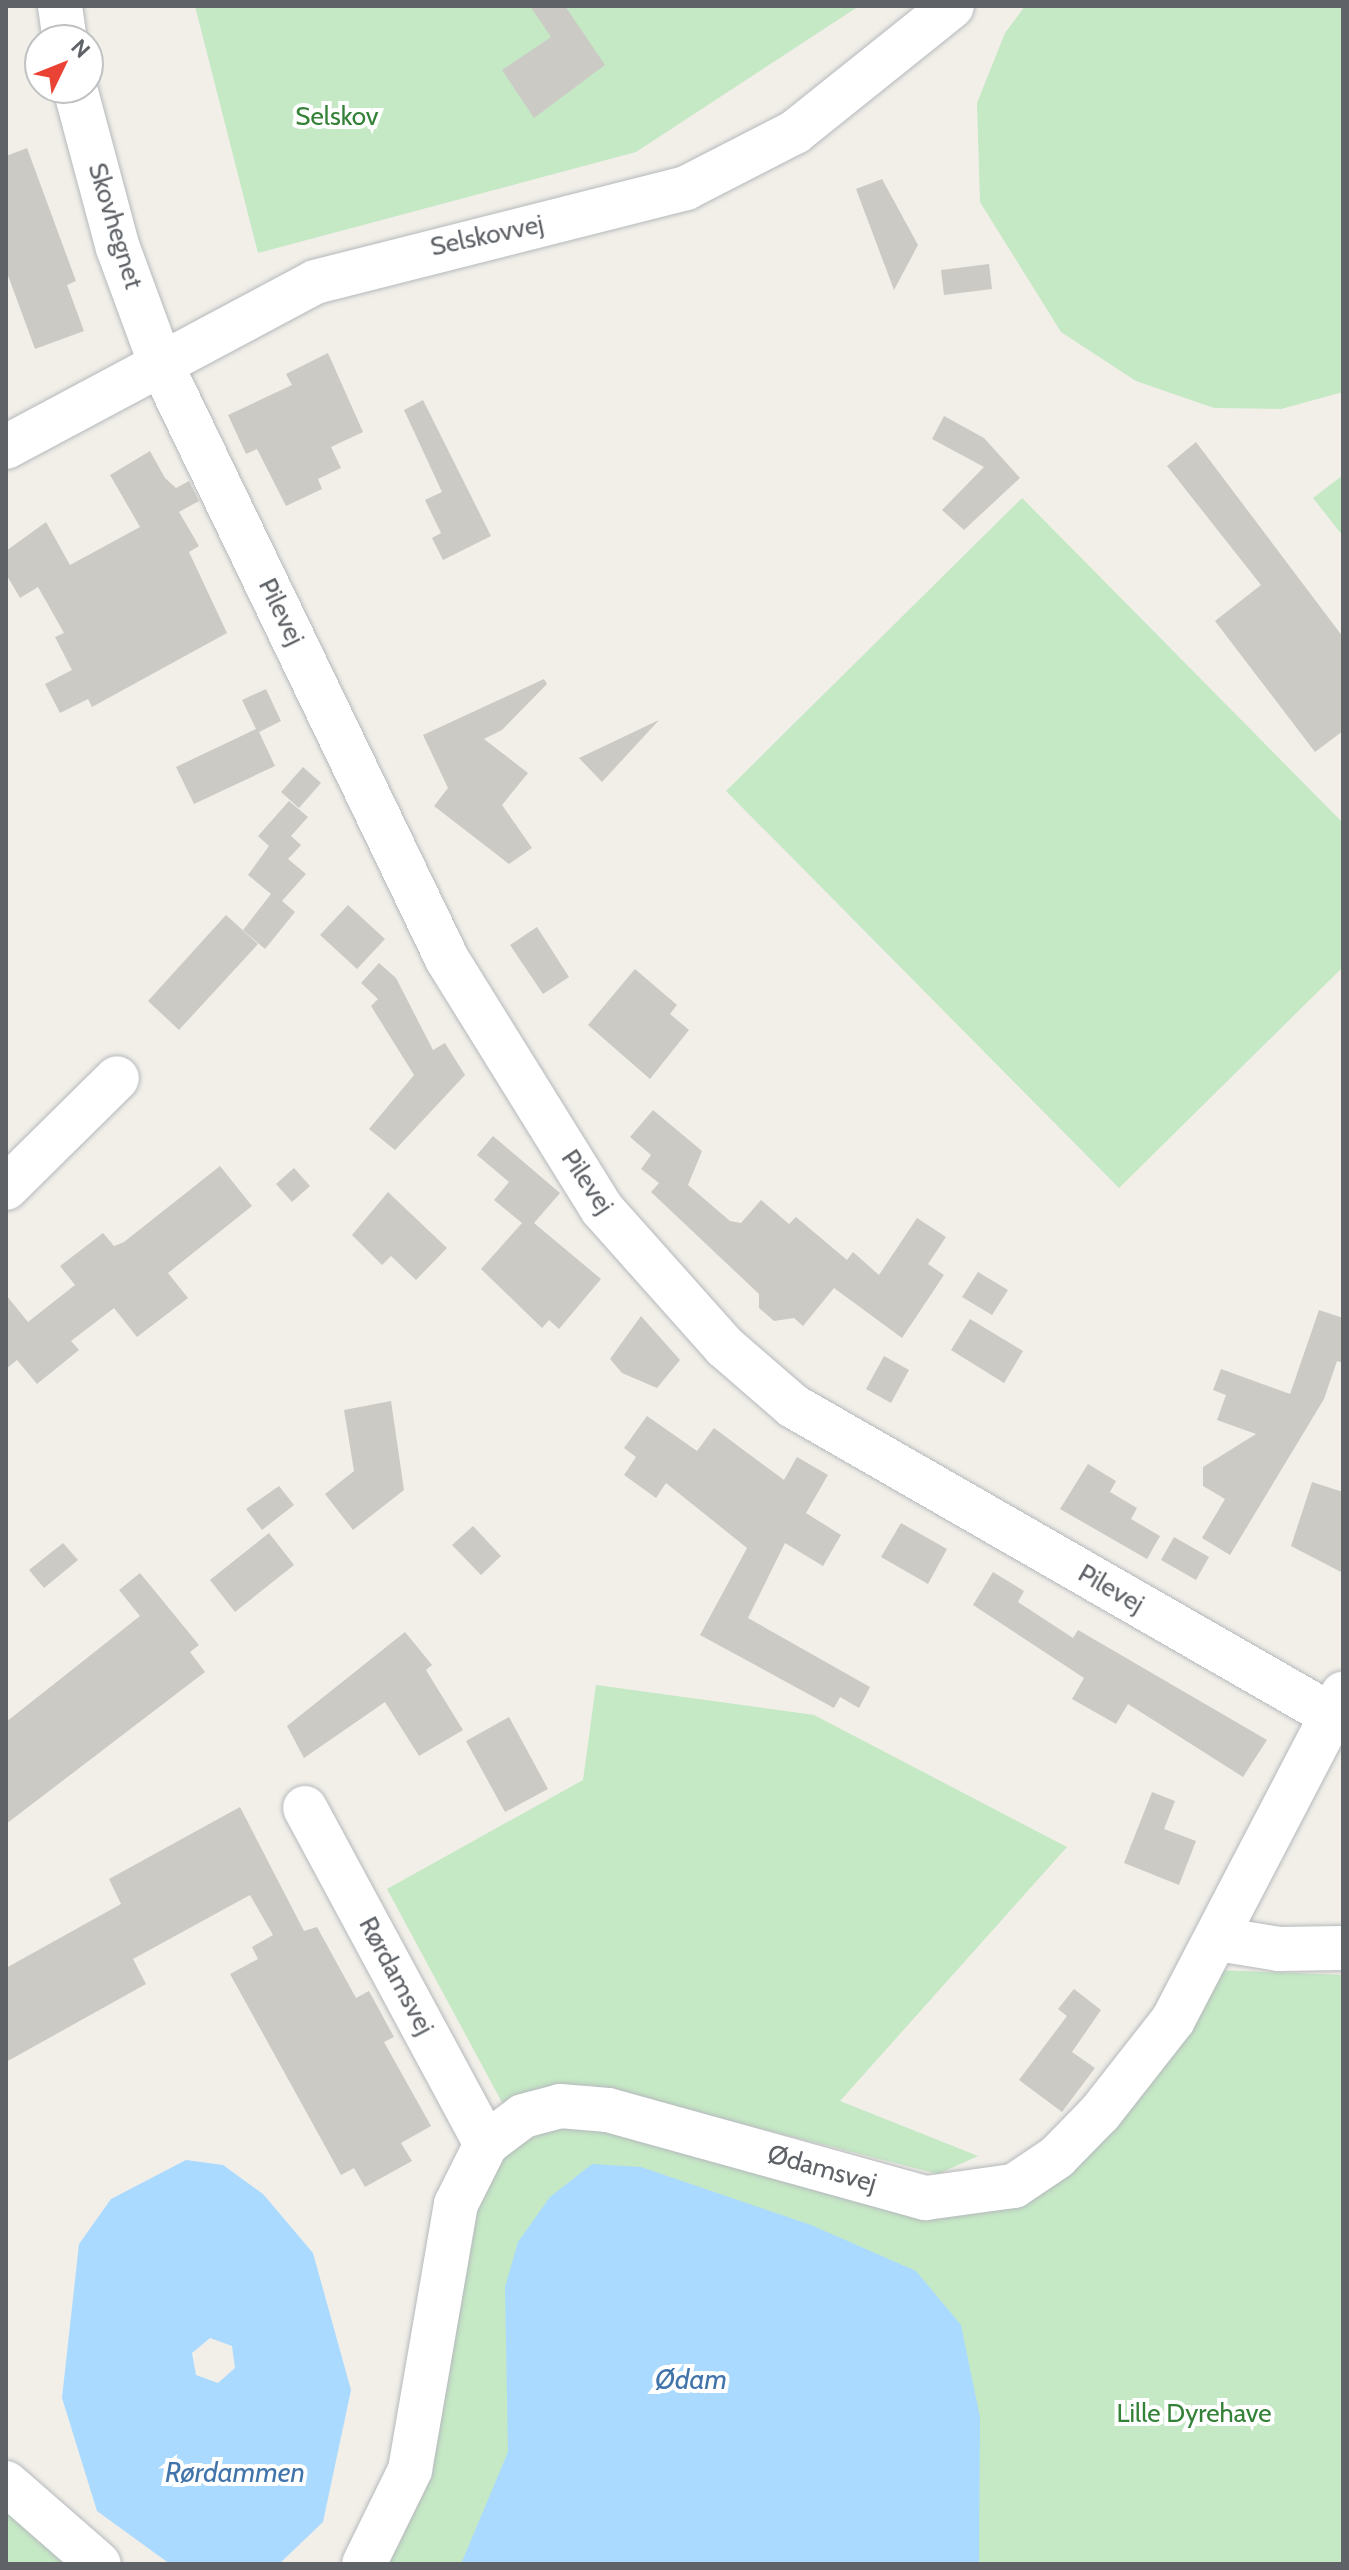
<!DOCTYPE html>
<meta charset="utf-8">
<style>
body{margin:0}
#map{position:relative;width:1349px;height:2570px;overflow:hidden;background:#f1efe8;font-family:Cabin,sans-serif}
div>[style]{position:absolute}
.green>*{inset:0;background:#c5e8c5}
.water>*{inset:0;background:#aadaff}
.building>*{inset:0;background:#cccac5}
.roads{filter:drop-shadow(0 0 2px #b5b8bc) drop-shadow(0 0 2px #b5b8bc)}
.minor>*{height:44px;margin:-22px;padding:0 22px;transform-origin:22px;border-radius:22px;background:#fff}
span{translate:-50% -50%;white-space:nowrap;text-align:center;line-height:1.15;-webkit-text-stroke:8px #fff;paint-order:stroke}
.park-label{font-size:26px;color:#348238}
.street-label{font-size:26px;color:#5f6368}
.water-label{font-size:28px;color:#4174aa;font-style:italic}
.frame{position:absolute;inset:0;border:8px solid #5f6368;pointer-events:none}
.north{position:absolute;left:24px;top:24px;width:80px;height:80px;box-sizing:border-box;background:#fff;border:2px solid #bfc1c3;border-radius:50%;rotate:47deg;font-size:22px;font-weight:700;line-height:32px;text-align:center;color:#5f6368}
.north::after{content:'';display:block;margin:auto;width:28px;height:36px;background:#ea4335;clip-path:polygon(50% 0,100% 100%,50% 72%,0 100%)}
</style>
<div id="map">
<div class="green">
<i style="clip-path:polygon(195px 6px,859px 6px,636px 152px,258px 253px)"></i>
<i style="clip-path:polygon(1025px 6px,1343px 6px,1343px 392px,1281px 409px,1214px 408px,1136px 381px,1061px 332px,980px 202px,977px 103px,1005px 33px)"></i>
<i style="clip-path:polygon(1343px 475px,1343px 536px,1313px 498px)"></i>
<i style="clip-path:polygon(1022px 498px,1343px 823px,1343px 967px,1119px 1188px,726px 791px)"></i>
<i style="clip-path:polygon(596px 1685px,814px 1715px,1067px 1847px,840px 2101px,978px 2156px,938px 2174px,590px 2085px,552px 2086px,504px 2106px,387px 1889px,583px 1780px)"></i>
<i style="clip-path:polygon(1217px 1970px,1343px 1975px,1343px 2564px,383px 2564px,399px 2545px,478px 2202px,500px 2158px,540px 2133px,577px 2124px,1005px 2204px)"></i>
<i style="clip-path:polygon(6px 2487px,114px 2564px,6px 2564px)"></i>
</div>
<div class="water">
<i style="clip-path:polygon(evenodd,186px 2160px,223px 2165px,263px 2194px,313px 2253px,351px 2390px,323px 2522px,279px 2564px,170px 2564px,97px 2511px,62px 2398px,79px 2244px,111px 2199px,186px 2160px,210px 2338px,232px 2346px,235px 2368px,218px 2383px,196px 2375px,192px 2353px,210px 2338px)"></i>
<i style="clip-path:polygon(592px 2164px,641px 2167px,811px 2225px,916px 2271px,961px 2325px,980px 2417px,979px 2564px,461px 2564px,508px 2452px,505px 2287px,518px 2242px,550px 2197px)"></i>
</div>
<div class="building">
<i style="clip-path:polygon(530px 6px,565px 6px,605px 65px,534px 118px,502px 70px,551px 37px)"></i>
<i style="clip-path:polygon(27px 148px,76px 281px,67px 285px,84px 331px,35px 349px,6px 270px,6px 156px)"></i>
<i style="clip-path:polygon(882px 179px,918px 245px,894px 290px,856px 189px)"></i>
<i style="clip-path:polygon(989px 264px,992px 289px,944px 295px,941px 270px)"></i>
<i style="clip-path:polygon(328px 353px,363px 432px,331px 447px,341px 468px,318px 479px,322px 489px,286px 506px,257px 449px,246px 454px,228px 415px,292px 385px,286px 374px)"></i>
<i style="clip-path:polygon(423px 400px,491px 536px,443px 560px,432px 538px,441px 533px,425px 500px,442px 492px,404px 410px)"></i>
<i style="clip-path:polygon(944px 416px,984px 438px,1020px 478px,964px 530px,942px 510px,984px 467px,932px 439px)"></i>
<i style="clip-path:polygon(1196px 442px,1343px 637px,1343px 731px,1315px 752px,1215px 621px,1261px 585px,1167px 466px)"></i>
<i style="clip-path:polygon(150px 451px,165px 478px,176px 488px,189px 481px,199px 501px,179px 512px,199px 546px,189px 552px,227px 633px,92px 707px,88px 699px,60px 713px,45px 684px,72px 670px,55px 637px,64px 633px,38px 587px,20px 598px,6px 574px,6px 551px,46px 522px,70px 565px,140px 527px,110px 475px)"></i>
<i style="clip-path:polygon(544px 679px,547px 684px,502px 730px,484px 739px,528px 773px,502px 805px,532px 848px,509px 864px,434px 806px,448px 788px,423px 735px)"></i>
<i style="clip-path:polygon(266px 689px,281px 721px,259px 732px,275px 766px,194px 804px,176px 767px,256px 729px,242px 700px)"></i>
<i style="clip-path:polygon(659px 720px,602px 782px,579px 758px)"></i>
<i style="clip-path:polygon(303px 767px,321px 783px,299px 808px,281px 792px)"></i>
<i style="clip-path:polygon(289px 801px,308px 817px,291px 836px,301px 845px,288px 859px,306px 874px,282px 901px,295px 912px,265px 949px,243px 930px,271px 894px,248px 875px,269px 846px,258px 836px)"></i>
<i style="clip-path:polygon(348px 905px,385px 939px,357px 969px,320px 935px)"></i>
<i style="clip-path:polygon(226px 915px,258px 944px,179px 1030px,148px 1001px)"></i>
<i style="clip-path:polygon(537px 927px,569px 977px,543px 994px,510px 945px)"></i>
<i style="clip-path:polygon(379px 963px,396px 978px,433px 1050px,445px 1043px,465px 1075px,395px 1150px,369px 1129px,414px 1075px,371px 1006px,378px 999px,361px 983px)"></i>
<i style="clip-path:polygon(635px 969px,677px 1005px,670px 1014px,689px 1030px,650px 1079px,588px 1025px)"></i>
<i style="clip-path:polygon(653px 1110px,702px 1151px,688px 1185px,730px 1221px,741px 1223px,761px 1200px,789px 1224px,796px 1217px,847px 1260px,853px 1252px,879px 1275px,917px 1218px,946px 1237px,928px 1264px,944px 1275px,902px 1338px,834px 1288px,803px 1326px,794px 1318px,774px 1321px,759px 1308px,759px 1294px,651px 1192px,659px 1183px,641px 1169px,651px 1155px,630px 1137px)"></i>
<i style="clip-path:polygon(493px 1136px,560px 1193px,534px 1223px,601px 1279px,559px 1329px,549px 1320px,542px 1328px,481px 1269px,522px 1223px,494px 1200px,509px 1182px,477px 1155px)"></i>
<i style="clip-path:polygon(220px 1166px,252px 1206px,168px 1273px,188px 1298px,137px 1337px,114px 1308px,71px 1341px,79px 1350px,37px 1384px,17px 1360px,6px 1369px,6px 1295px,28px 1322px,75px 1285px,60px 1266px,103px 1233px,114px 1246px,124px 1242px)"></i>
<i style="clip-path:polygon(294px 1168px,310px 1186px,292px 1202px,276px 1184px)"></i>
<i style="clip-path:polygon(388px 1192px,447px 1248px,416px 1280px,391px 1256px,382px 1265px,352px 1235px)"></i>
<i style="clip-path:polygon(978px 1272px,1008px 1290px,992px 1315px,962px 1297px)"></i>
<i style="clip-path:polygon(1319px 1310px,1343px 1318px,1343px 1363px,1337px 1361px,1324px 1399px,1230px 1555px,1202px 1538px,1225px 1499px,1203px 1486px,1203px 1467px,1256px 1434px,1217px 1420px,1226px 1395px,1213px 1390px,1221px 1369px,1290px 1394px)"></i>
<i style="clip-path:polygon(641px 1316px,680px 1360px,657px 1388px,622px 1373px,610px 1359px)"></i>
<i style="clip-path:polygon(970px 1319px,1023px 1351px,1004px 1383px,951px 1350px)"></i>
<i style="clip-path:polygon(884px 1356px,909px 1370px,891px 1403px,866px 1389px)"></i>
<i style="clip-path:polygon(391px 1401px,404px 1490px,353px 1530px,325px 1494px,354px 1471px,344px 1410px)"></i>
<i style="clip-path:polygon(647px 1416px,697px 1451px,714px 1428px,784px 1480px,797px 1457px,828px 1475px,806px 1513px,841px 1535px,823px 1566px,785px 1543px,748px 1618px,870px 1687px,859px 1708px,840px 1697px,834px 1708px,700px 1635px,747px 1548px,666px 1483px,656px 1498px,624px 1475px,636px 1457px,624px 1448px)"></i>
<i style="clip-path:polygon(1088px 1464px,1116px 1481px,1110px 1492px,1137px 1508px,1131px 1519px,1160px 1536px,1147px 1559px,1060px 1509px)"></i>
<i style="clip-path:polygon(1312px 1482px,1343px 1492px,1343px 1573px,1291px 1546px)"></i>
<i style="clip-path:polygon(279px 1486px,294px 1505px,262px 1530px,246px 1509px)"></i>
<i style="clip-path:polygon(901px 1523px,947px 1549px,928px 1584px,881px 1557px)"></i>
<i style="clip-path:polygon(473px 1526px,501px 1556px,481px 1575px,452px 1545px)"></i>
<i style="clip-path:polygon(269px 1533px,294px 1565px,235px 1612px,210px 1580px)"></i>
<i style="clip-path:polygon(1174px 1537px,1209px 1557px,1196px 1580px,1161px 1560px)"></i>
<i style="clip-path:polygon(63px 1543px,78px 1560px,44px 1588px,29px 1570px)"></i>
<i style="clip-path:polygon(993px 1572px,1024px 1591px,1018px 1602px,1073px 1638px,1078px 1630px,1267px 1740px,1243px 1777px,1128px 1704px,1116px 1724px,1072px 1699px,1084px 1678px,973px 1605px)"></i>
<i style="clip-path:polygon(140px 1573px,199px 1645px,190px 1652px,205px 1672px,6px 1824px,6px 1722px,140px 1616px,119px 1590px)"></i>
<i style="clip-path:polygon(405px 1632px,432px 1665px,426px 1670px,463px 1730px,419px 1756px,385px 1702px,304px 1758px,287px 1726px)"></i>
<i style="clip-path:polygon(509px 1717px,548px 1789px,505px 1812px,466px 1741px)"></i>
<i style="clip-path:polygon(1152px 1792px,1175px 1801px,1164px 1829px,1196px 1841px,1179px 1885px,1124px 1863px)"></i>
<i style="clip-path:polygon(240px 1807px,304px 1931px,317px 1927px,356px 1998px,369px 1991px,394px 2037px,384px 2042px,431px 2126px,401px 2143px,412px 2161px,365px 2187px,354px 2168px,341px 2175px,230px 1974px,258px 1959px,252px 1947px,273px 1935px,250px 1895px,133px 1959px,146px 1984px,6px 2062px,6px 1968px,121px 1904px,109px 1879px)"></i>
<i style="clip-path:polygon(1074px 1989px,1101px 2010px,1072px 2052px,1095px 2068px,1062px 2112px,1019px 2080px,1067px 2016px,1058px 2009px)"></i>
</div>
<div class="roads">
<div class="minor">
<i style="left:60px;top:6px;width:34px;rotate:82deg"></i>
<i style="left:75px;top:88px;width:166px;rotate:75deg"></i>
<i style="left:118px;top:248px;width:121px;rotate:69.8deg"></i>
<i style="left:160px;top:362px;width:662px;rotate:64.32deg"></i>
<i style="left:447px;top:959px;width:294px;rotate:58.2deg"></i>
<i style="left:602px;top:1209px;width:185px;rotate:48.3deg"></i>
<i style="left:725px;top:1347px;width:90px;rotate:40.9deg"></i>
<i style="left:793px;top:1406px;width:620px;rotate:29.87deg"></i>
<i style="left:6px;top:447px;width:350px;rotate:-28.1deg"></i>
<i style="left:315px;top:282px;width:383px;rotate:-14.2deg"></i>
<i style="left:686px;top:188px;width:123px;rotate:-27.2deg"></i>
<i style="left:795px;top:132px;width:201px;rotate:-38.7deg"></i>
<i style="left:6px;top:1188px;width:156px;rotate:-44.7deg"></i>
<i style="left:305px;top:1808px;width:382px;rotate:61.7deg"></i>
<i style="left:1218px;top:1939px;width:62px;rotate:9.3deg"></i>
<i style="left:1279px;top:1949px;width:64px;rotate:-0.9deg"></i>
<i style="left:6px;top:2483px;width:123px;rotate:41.1deg"></i>
<i style="left:364px;top:2564px;width:105px;rotate:-63.9deg"></i>
<i style="left:410px;top:2470px;width:270px;rotate:-80.2deg"></i>
<i style="left:456px;top:2204px;width:67px;rotate:-63.4deg"></i>
<i style="left:486px;top:2144px;width:46px;rotate:-37.1deg"></i>
<i style="left:523px;top:2116px;width:38px;rotate:-15deg"></i>
<i style="left:560px;top:2106px;width:48px;rotate:4.8deg"></i>
<i style="left:608px;top:2110px;width:330px;rotate:15.5deg"></i>
<i style="left:926px;top:2198px;width:89px;rotate:-7.8deg"></i>
<i style="left:1014px;top:2186px;width:52px;rotate:-34deg"></i>
<i style="left:1057px;top:2157px;width:62px;rotate:-45.7deg"></i>
<i style="left:1100px;top:2113px;width:118px;rotate:-51.9deg"></i>
<i style="left:1173px;top:2020px;width:368px;rotate:-62.5deg"></i>
</div>
</div>
<div class="park-label">
<span style="left:337px;top:117px">Selskov</span>
<span style="left:1194px;top:2414px">Lille Dyrehave</span>
</div>
<div class="street-label">
<span style="left:115px;top:226px;rotate:73deg">Skovhegnet</span>
<span style="left:487px;top:236px;rotate:-12deg">Selskovvej</span>
<span style="left:281px;top:612px;rotate:64deg">Pilevej</span>
<span style="left:587px;top:1182px;rotate:56deg">Pilevej</span>
<span style="left:1111px;top:1589px;rotate:30deg">Pilevej</span>
<span style="left:396px;top:1976px;rotate:62deg">Rørdamsvej</span>
<span style="left:822px;top:2169px;rotate:16deg">Ødamsvej</span>
</div>
<div class="water-label">
<span style="left:691px;top:2379px">Ødam</span>
<span style="left:235px;top:2472px">Rørdammen</span>
</div>
<div class="frame"></div>
<div class="north">N</div>
</div>
